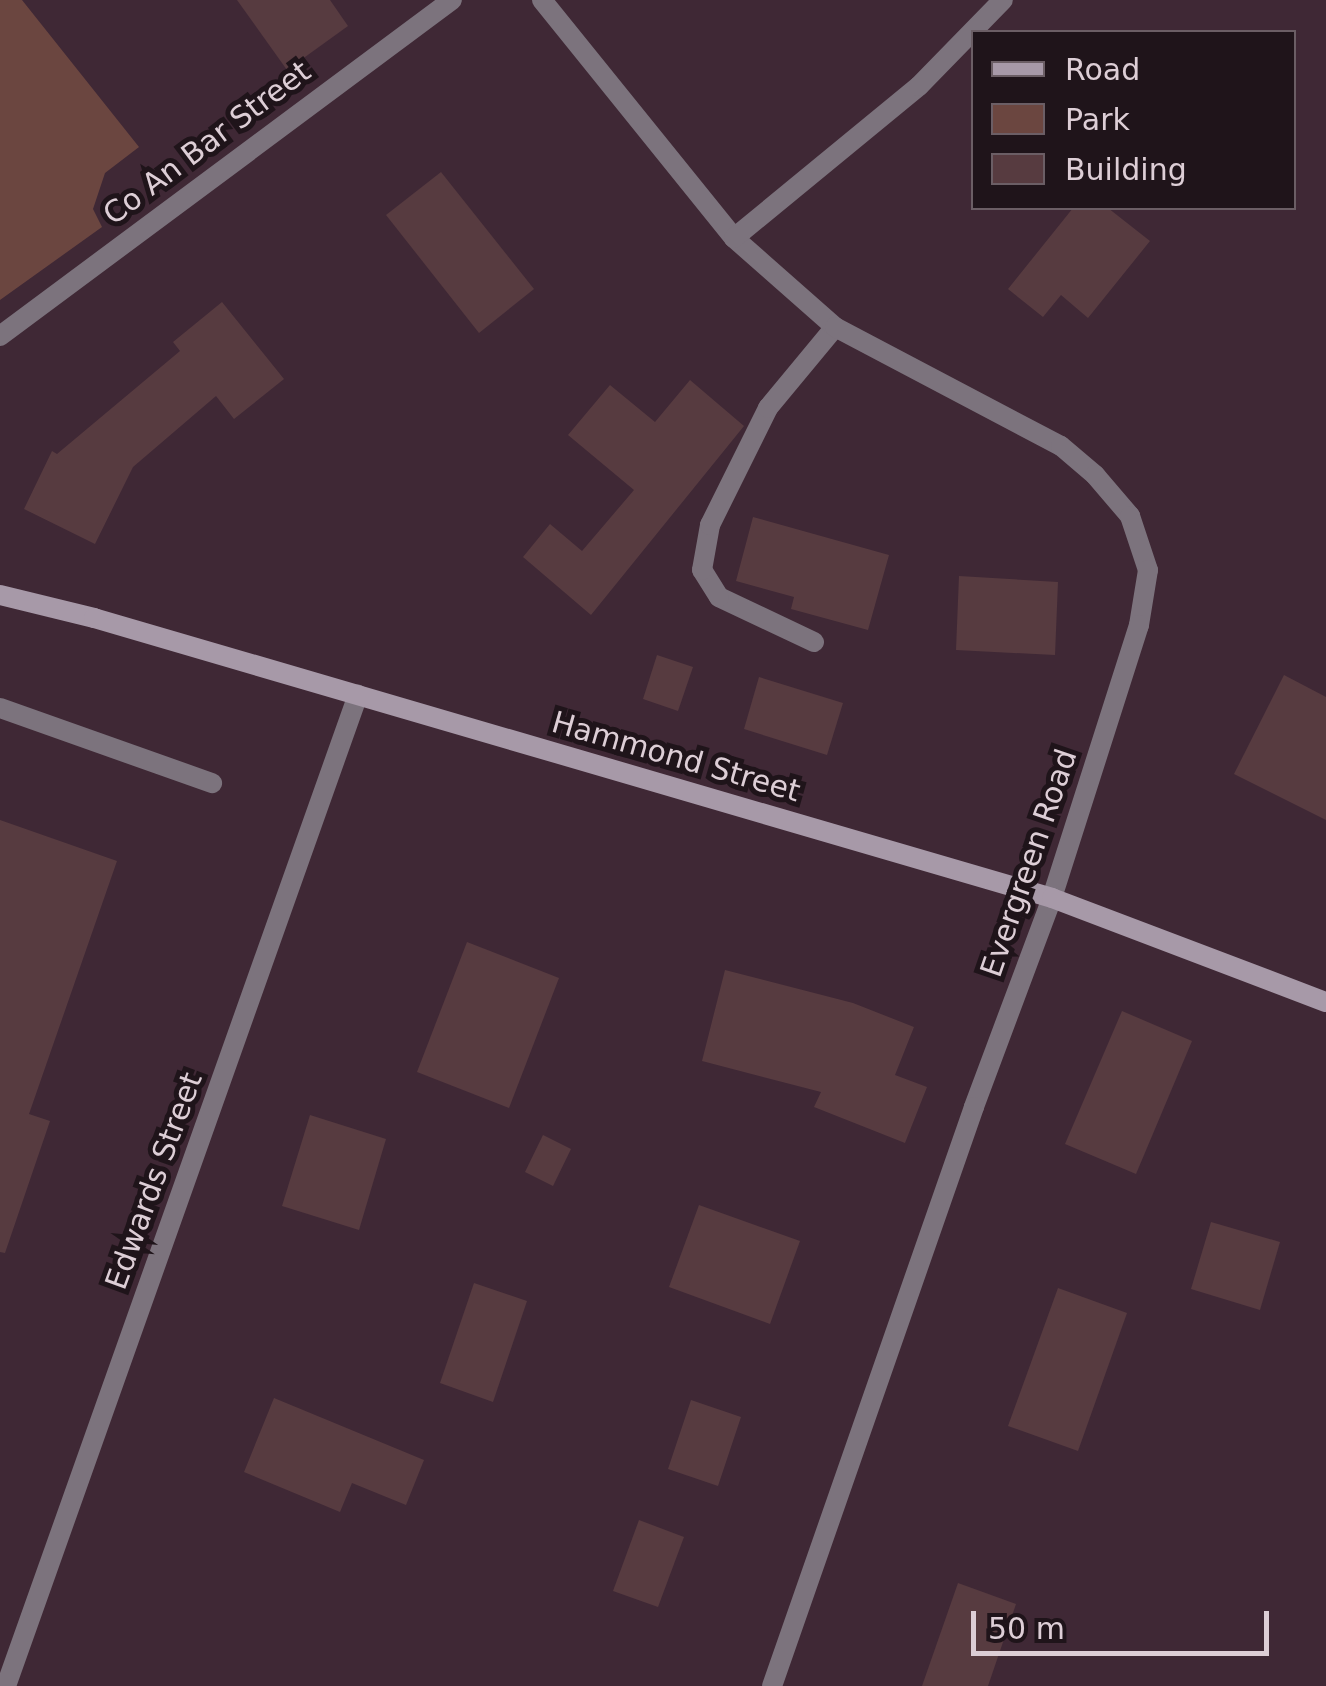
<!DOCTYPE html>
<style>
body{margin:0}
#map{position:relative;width:1326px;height:1686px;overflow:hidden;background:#3f2835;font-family:"DejaVu Sans",sans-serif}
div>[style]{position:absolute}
.green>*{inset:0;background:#6b4640}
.building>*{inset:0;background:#573b40}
.lane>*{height:20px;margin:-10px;padding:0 10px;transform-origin:10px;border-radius:10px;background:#7c737d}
.street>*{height:20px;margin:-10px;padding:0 10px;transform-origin:10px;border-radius:10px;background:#7c737d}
.secondary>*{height:20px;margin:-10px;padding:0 10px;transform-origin:10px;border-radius:10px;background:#a799a8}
span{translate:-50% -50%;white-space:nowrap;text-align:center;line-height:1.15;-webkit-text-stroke:10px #1f141a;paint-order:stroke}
.street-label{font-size:30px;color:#ddced6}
.legend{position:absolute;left:971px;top:30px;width:325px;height:180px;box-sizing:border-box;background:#1f141a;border:2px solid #6b5e65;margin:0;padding:12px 18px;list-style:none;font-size:30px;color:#ddced6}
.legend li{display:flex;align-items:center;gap:20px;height:50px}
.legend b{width:50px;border:2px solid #6b5e65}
.scale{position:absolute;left:971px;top:1611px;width:298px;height:45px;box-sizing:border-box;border:5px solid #ddced6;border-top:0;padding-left:12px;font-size:30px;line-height:35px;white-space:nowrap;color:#ddced6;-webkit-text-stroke:8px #1f141a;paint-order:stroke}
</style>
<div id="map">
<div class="green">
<i style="clip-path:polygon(0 0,22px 0,139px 147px,105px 173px,93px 209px,102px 227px,0 300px)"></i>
</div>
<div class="building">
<i style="clip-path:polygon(237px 0,330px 0,348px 26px,287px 70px)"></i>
<i style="clip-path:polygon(441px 172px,534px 289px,479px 333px,386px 215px)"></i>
<i style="clip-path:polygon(1073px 208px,1108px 208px,1150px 241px,1088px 318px,1061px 295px,1043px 317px,1008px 289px)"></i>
<i style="clip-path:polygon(222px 302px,284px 379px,234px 419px,216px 396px,133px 467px,95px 544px,24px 509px,52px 451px,57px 454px,180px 351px,173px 342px)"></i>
<i style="clip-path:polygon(690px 380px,744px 426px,591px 615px,523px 557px,550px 524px,582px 551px,634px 490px,568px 435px,610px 385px,655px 422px)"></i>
<i style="clip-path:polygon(753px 517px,889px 555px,868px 630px,791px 609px,794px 597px,736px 581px)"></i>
<i style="clip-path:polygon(959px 576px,1058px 582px,1055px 655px,956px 650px)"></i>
<i style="clip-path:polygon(657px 655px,693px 667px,678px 711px,643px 699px)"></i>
<i style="clip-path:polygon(1284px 675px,1326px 697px,1326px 820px,1234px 774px)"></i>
<i style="clip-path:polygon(759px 677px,843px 703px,827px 755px,744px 729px)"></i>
<i style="clip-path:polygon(0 820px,117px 861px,29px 1114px,50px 1121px,5px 1253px,0 1252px)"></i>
<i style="clip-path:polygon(467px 942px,559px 978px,509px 1108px,417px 1072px)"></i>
<i style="clip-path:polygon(725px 970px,853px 1003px,914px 1027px,895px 1075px,927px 1087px,905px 1143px,814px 1107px,821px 1092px,702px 1061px)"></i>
<i style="clip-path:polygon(1122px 1011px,1192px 1041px,1136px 1174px,1065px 1144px)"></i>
<i style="clip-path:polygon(310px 1115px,386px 1139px,359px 1230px,282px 1206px)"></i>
<i style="clip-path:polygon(543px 1135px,571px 1149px,553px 1186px,525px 1172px)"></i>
<i style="clip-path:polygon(699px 1205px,800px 1241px,770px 1324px,669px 1287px)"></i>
<i style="clip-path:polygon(1211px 1222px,1280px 1242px,1260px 1310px,1191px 1289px)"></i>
<i style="clip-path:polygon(474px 1283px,527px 1301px,493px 1402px,440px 1383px)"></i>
<i style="clip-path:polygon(1058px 1288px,1127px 1313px,1078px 1451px,1008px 1426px)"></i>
<i style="clip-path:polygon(274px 1398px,424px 1460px,406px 1505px,352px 1483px,340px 1512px,244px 1472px)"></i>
<i style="clip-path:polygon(691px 1400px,741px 1417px,718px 1486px,668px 1469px)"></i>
<i style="clip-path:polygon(639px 1520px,684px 1537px,658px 1607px,613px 1591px)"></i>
<i style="clip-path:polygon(958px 1583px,1016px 1604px,988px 1686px,922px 1686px)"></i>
</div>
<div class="lane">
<i style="left:814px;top:642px;width:105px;rotate:-154.7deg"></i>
<i style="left:719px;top:597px;width:32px;rotate:-122deg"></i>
<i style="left:702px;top:570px;width:46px;rotate:-79.9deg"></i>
<i style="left:710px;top:525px;width:131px;rotate:-63.6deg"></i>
<i style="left:768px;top:408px;width:105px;rotate:-50.4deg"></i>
<i style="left:0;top:708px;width:225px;rotate:19.5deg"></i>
</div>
<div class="street">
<i style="left:542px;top:0;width:306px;rotate:51.1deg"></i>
<i style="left:734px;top:238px;width:135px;rotate:41.4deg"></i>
<i style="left:835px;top:327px;width:255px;rotate:27.8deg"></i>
<i style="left:1061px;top:446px;width:45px;rotate:40.5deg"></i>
<i style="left:1095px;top:475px;width:54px;rotate:49.5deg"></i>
<i style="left:1130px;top:516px;width:57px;rotate:71.6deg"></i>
<i style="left:1148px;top:570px;width:56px;rotate:99.3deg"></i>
<i style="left:1139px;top:625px;width:287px;rotate:107.7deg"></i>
<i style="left:1052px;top:898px;width:223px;rotate:110.5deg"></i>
<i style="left:974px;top:1107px;width:613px;rotate:109.23deg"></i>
<i style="left:734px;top:238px;width:239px;rotate:-39.4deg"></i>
<i style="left:919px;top:86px;width:120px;rotate:-45.7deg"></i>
<i style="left:0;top:336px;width:563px;rotate:-36.63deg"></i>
<i style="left:6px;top:1686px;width:1052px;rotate:-70.45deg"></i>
</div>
<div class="secondary">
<i style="left:0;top:595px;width:97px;rotate:13.7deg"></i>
<i style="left:94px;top:618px;width:998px;rotate:16.29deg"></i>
<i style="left:1052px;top:898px;width:293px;rotate:20.8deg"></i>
</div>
<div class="street-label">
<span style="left:207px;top:143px;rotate:-37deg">Co An Bar Street</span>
<span style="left:676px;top:757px;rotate:16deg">Hammond Street</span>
<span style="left:1029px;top:863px;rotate:-71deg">Evergreen Road</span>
<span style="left:154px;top:1181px;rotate:-70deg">Edwards Street</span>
</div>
<ul class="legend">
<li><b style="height:12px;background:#a799a8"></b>Road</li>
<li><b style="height:28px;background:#6b4640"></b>Park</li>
<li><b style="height:28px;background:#573b40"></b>Building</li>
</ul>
<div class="scale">50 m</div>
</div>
